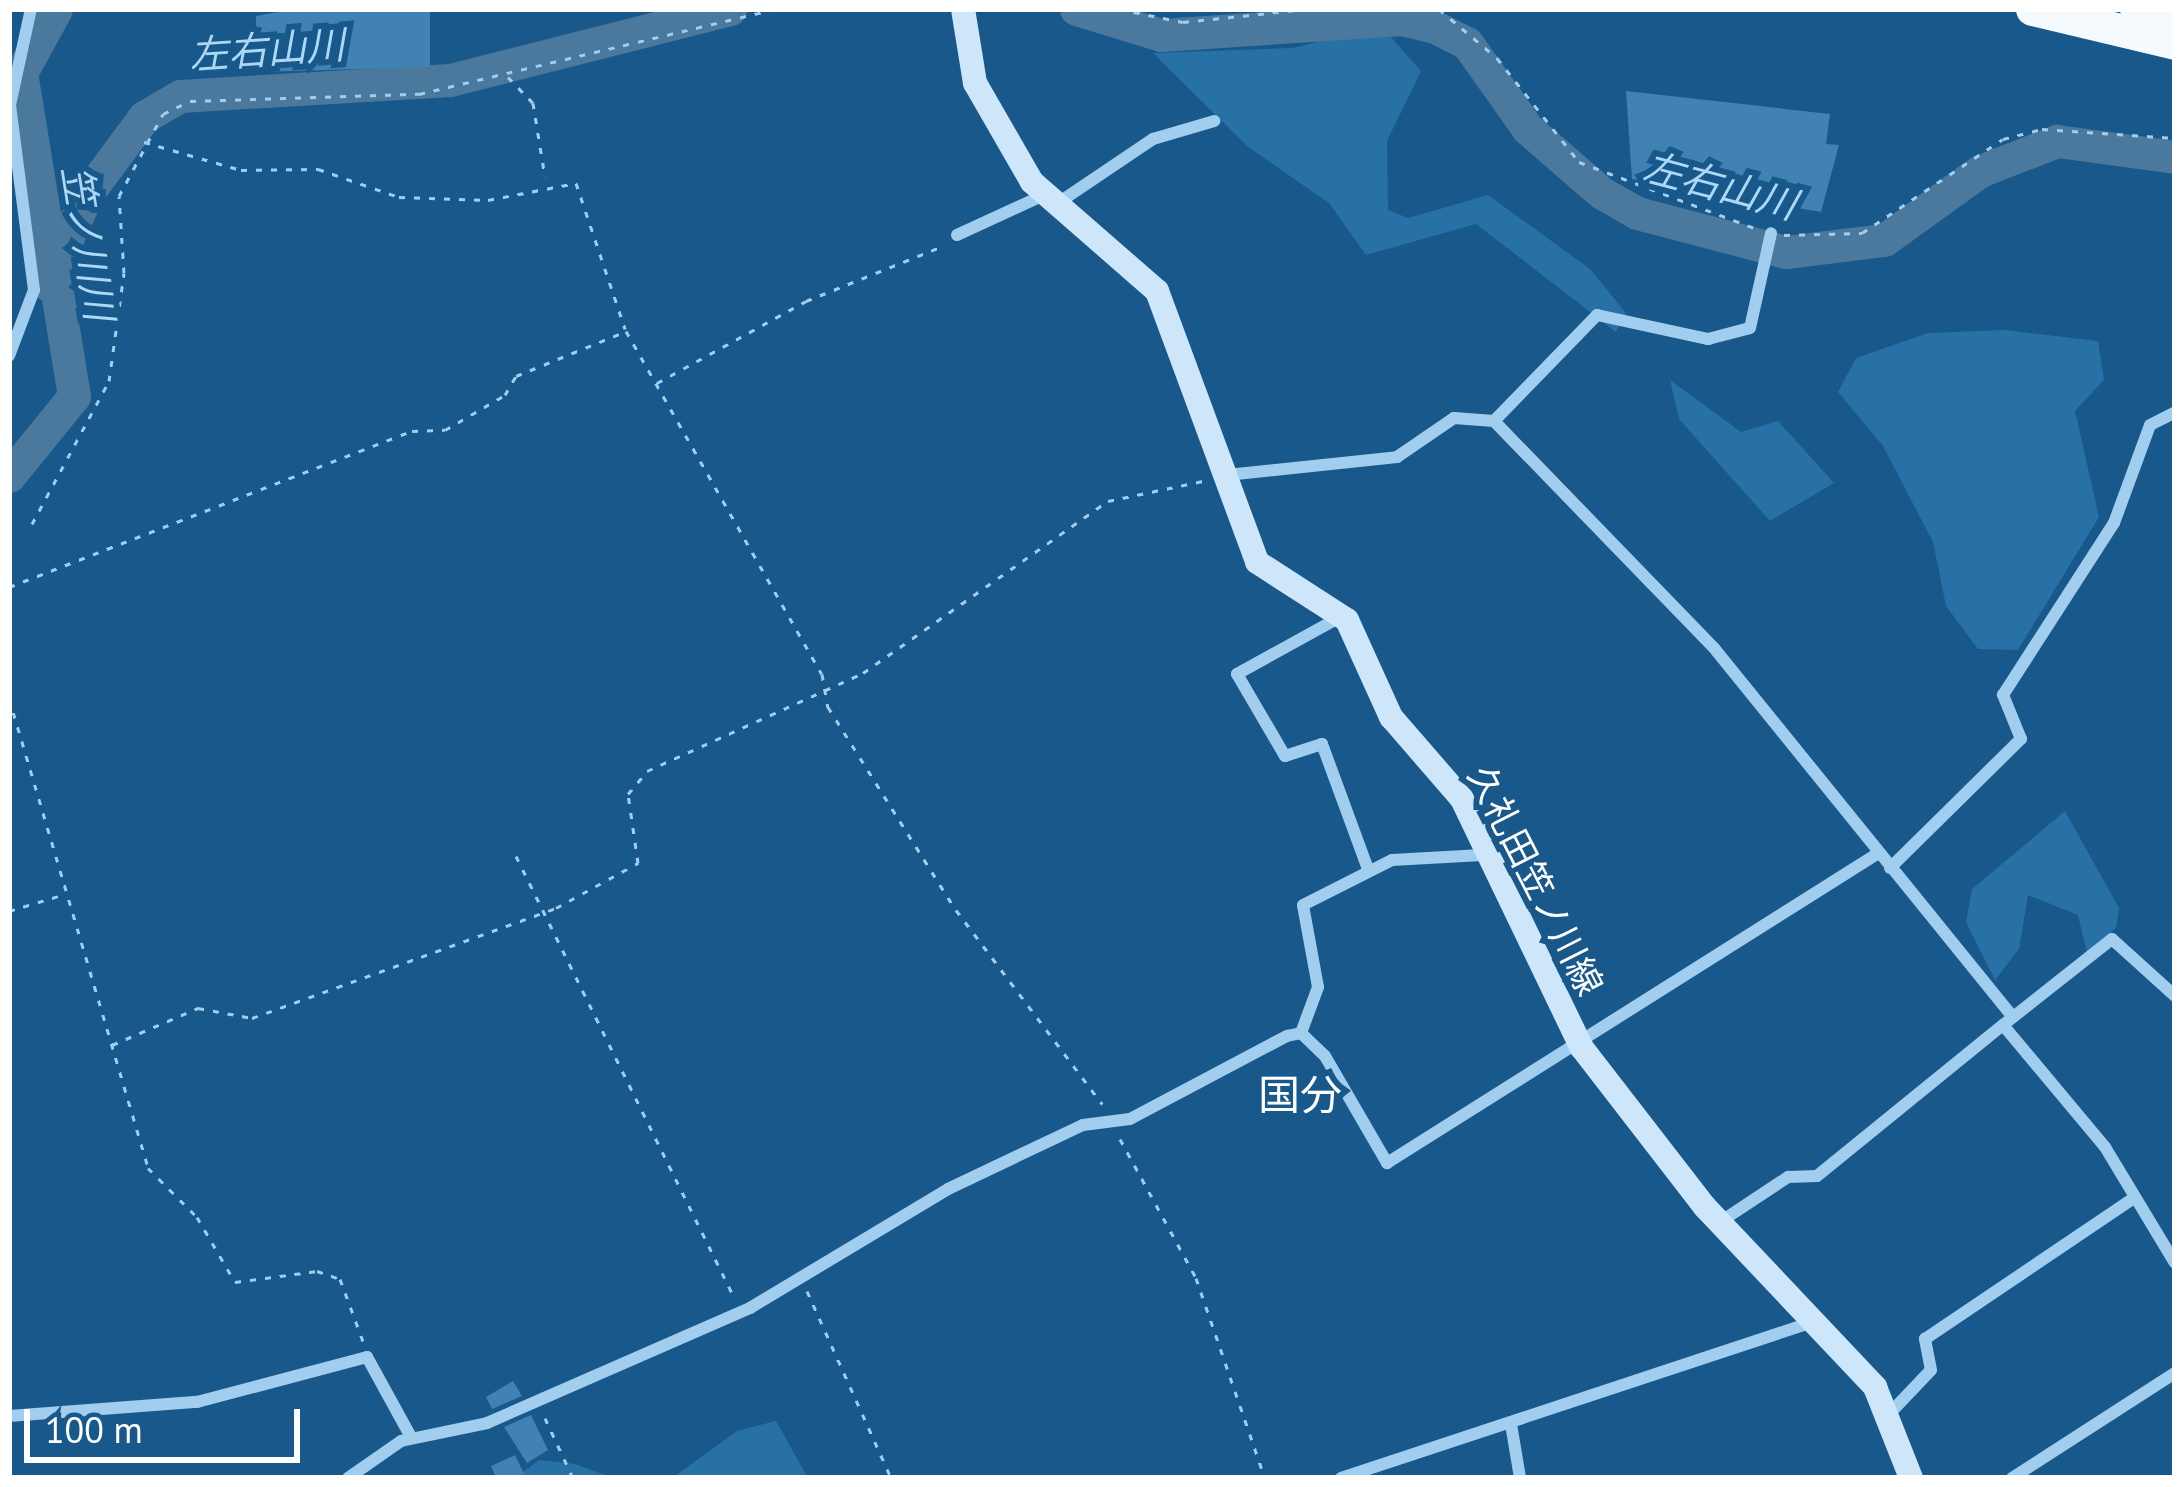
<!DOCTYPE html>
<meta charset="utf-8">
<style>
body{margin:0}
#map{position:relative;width:2184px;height:1487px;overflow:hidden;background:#18588a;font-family:"PT Sans","Noto Sans JP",sans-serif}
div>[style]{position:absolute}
.green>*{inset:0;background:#2771a6}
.river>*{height:33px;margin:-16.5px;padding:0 16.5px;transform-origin:16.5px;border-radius:16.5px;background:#4a799d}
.building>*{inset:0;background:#4082b2}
.path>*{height:3px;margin-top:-1.5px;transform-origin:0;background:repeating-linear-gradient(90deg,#a1cdee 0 6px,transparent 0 15px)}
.minor>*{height:12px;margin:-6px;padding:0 6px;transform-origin:6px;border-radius:6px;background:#a1cdee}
.secondary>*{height:24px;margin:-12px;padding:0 12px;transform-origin:12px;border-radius:12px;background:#cee6fa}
.trunk>*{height:33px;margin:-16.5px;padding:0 16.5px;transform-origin:16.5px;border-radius:16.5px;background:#f4faff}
span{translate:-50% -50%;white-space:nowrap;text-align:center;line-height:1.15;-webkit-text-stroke:12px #18588a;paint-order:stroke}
.street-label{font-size:36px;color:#fff}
.water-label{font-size:39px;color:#acd7f5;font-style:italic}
.quarter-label{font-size:42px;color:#fff}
.frame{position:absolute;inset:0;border:12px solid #fff;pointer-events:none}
.scale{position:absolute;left:24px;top:1409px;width:276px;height:54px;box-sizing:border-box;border:6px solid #fff;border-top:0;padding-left:15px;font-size:36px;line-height:42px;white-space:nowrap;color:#fff;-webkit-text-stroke:9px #18588a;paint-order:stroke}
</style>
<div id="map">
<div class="green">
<i style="clip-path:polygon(1381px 26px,1421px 71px,1387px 141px,1388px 210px,1408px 218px,1488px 195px,1590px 269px,1626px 313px,1616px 332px,1476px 224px,1366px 255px,1329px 203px,1248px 147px,1153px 53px,1293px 48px)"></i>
<i style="clip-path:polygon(2005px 330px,2098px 341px,2104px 380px,2075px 411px,2099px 517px,2018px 650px,1978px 649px,1946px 606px,1933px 542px,1883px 446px,1838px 392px,1856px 358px,1928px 333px)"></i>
<i style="clip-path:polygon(1670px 380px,1741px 432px,1778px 421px,1834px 483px,1770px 521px,1679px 419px)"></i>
<i style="clip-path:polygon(2065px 811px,2119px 908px,2116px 928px,2087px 953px,2078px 915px,2028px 895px,2019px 949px,1995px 980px,1966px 922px,1972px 889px)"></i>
<i style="clip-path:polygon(776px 1421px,808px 1478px,672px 1478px,737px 1431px)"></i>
<i style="clip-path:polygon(539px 1460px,575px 1464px,613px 1478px,515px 1478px)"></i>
</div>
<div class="river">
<i style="left:1076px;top:9px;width:89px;rotate:17deg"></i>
<i style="left:1161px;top:35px;width:241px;rotate:-3.8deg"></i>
<i style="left:1401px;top:19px;width:35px;rotate:13deg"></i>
<i style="left:1435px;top:27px;width:36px;rotate:27deg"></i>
<i style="left:1467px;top:43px;width:105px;rotate:54.7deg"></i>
<i style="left:1528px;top:129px;width:98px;rotate:40.9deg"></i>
<i style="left:1602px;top:193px;width:40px;rotate:29.7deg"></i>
<i style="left:1637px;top:213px;width:154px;rotate:14.7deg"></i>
<i style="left:1786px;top:252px;width:99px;rotate:-7deg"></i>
<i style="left:1884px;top:240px;width:118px;rotate:-35.7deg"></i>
<i style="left:1980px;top:171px;width:83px;rotate:-21.3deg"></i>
<i style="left:2057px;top:141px;width:119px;rotate:7.7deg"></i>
<i style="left:47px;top:284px;width:98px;rotate:-66deg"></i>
<i style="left:87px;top:194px;width:96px;rotate:-53.5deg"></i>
<i style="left:144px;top:117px;width:42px;rotate:-30.3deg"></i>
<i style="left:180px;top:96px;width:270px;rotate:-3.4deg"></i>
<i style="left:450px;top:80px;width:289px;rotate:-14.2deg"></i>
<i style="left:9px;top:476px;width:103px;rotate:-50.9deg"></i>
<i style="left:74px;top:396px;width:327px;rotate:-99.3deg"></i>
<i style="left:21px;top:73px;width:73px;rotate:-61.3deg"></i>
</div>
<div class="building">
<i style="clip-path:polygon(294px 9px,430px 9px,430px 67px,257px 72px,256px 16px)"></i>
<i style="clip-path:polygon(1626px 91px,1830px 114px,1826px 144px,1839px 145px,1821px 212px,1632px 179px)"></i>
<i style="clip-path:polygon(513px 1381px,522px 1396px,492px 1409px,486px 1397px)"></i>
<i style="clip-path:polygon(531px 1415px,548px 1450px,527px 1463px,504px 1427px)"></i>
<i style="clip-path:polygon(515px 1455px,526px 1478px,496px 1478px,491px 1466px)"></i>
</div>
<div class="path">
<i style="left:1119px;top:9px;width:65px;rotate:11.5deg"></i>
<i style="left:1183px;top:22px;width:124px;rotate:-6deg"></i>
<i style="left:1439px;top:9px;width:76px;rotate:40.2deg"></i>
<i style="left:1497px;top:58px;width:132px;rotate:51.7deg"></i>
<i style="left:1579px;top:162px;width:190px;rotate:20.6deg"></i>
<i style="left:508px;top:77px;width:36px;rotate:46deg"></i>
<i style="left:533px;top:103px;width:75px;rotate:80.8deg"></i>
<i style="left:144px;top:142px;width:101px;rotate:16.1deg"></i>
<i style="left:241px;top:170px;width:77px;rotate:-0.7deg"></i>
<i style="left:318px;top:169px;width:86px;rotate:19.1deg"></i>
<i style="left:399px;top:197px;width:89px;rotate:1.9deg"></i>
<i style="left:488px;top:200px;width:90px;rotate:-10.9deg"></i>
<i style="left:576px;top:183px;width:154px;rotate:71.4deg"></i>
<i style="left:1784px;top:235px;width:78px;rotate:-1.5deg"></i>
<i style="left:1862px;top:233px;width:169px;rotate:-33.7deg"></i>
<i style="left:2003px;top:139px;width:40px;rotate:-14.4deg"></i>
<i style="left:2042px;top:129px;width:133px;rotate:3.9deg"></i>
<i style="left:657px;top:383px;width:170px;rotate:-28.8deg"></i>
<i style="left:806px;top:301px;width:150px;rotate:-21.9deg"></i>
<i style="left:32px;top:524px;width:162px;rotate:-61.7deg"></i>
<i style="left:109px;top:381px;width:109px;rotate:-82.1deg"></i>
<i style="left:124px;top:273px;width:77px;rotate:-93.7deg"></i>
<i style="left:119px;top:196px;width:93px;rotate:-61.8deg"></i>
<i style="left:163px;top:114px;width:30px;rotate:-26deg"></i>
<i style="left:190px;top:101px;width:229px;rotate:-1.8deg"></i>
<i style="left:419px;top:94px;width:367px;rotate:-13.4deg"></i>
<i style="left:9px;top:587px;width:432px;rotate:-21.2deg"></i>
<i style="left:412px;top:431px;width:33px;rotate:-2deg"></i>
<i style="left:445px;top:430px;width:69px;rotate:-30.3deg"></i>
<i style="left:505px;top:395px;width:22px;rotate:-60deg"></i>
<i style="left:516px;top:376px;width:119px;rotate:-22.2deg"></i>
<i style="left:626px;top:331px;width:395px;rotate:60.3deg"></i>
<i style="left:822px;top:674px;width:34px;rotate:80deg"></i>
<i style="left:828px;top:707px;width:240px;rotate:57.8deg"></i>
<i style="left:956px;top:910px;width:243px;rotate:53deg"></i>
<i style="left:9px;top:698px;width:490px;rotate:73.5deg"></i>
<i style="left:148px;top:1168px;width:69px;rotate:45deg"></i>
<i style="left:197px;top:1217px;width:75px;rotate:59.7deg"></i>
<i style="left:235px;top:1282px;width:83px;rotate:-7.6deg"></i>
<i style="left:317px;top:1271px;width:24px;rotate:19deg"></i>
<i style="left:340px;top:1279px;width:69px;rotate:69.7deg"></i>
<i style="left:516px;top:856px;width:494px;rotate:63.7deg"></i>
<i style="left:9px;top:911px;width:59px;rotate:-16.9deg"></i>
<i style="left:112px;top:1045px;width:94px;rotate:-23.3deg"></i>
<i style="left:198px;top:1008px;width:55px;rotate:10.5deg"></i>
<i style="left:252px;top:1018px;width:323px;rotate:-19.9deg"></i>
<i style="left:556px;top:908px;width:94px;rotate:-28.8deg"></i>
<i style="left:638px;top:863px;width:70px;rotate:-98.2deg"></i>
<i style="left:628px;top:794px;width:30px;rotate:-50deg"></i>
<i style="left:647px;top:771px;width:237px;rotate:-24.4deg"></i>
<i style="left:863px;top:673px;width:299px;rotate:-35.1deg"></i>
<i style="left:1108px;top:501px;width:97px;rotate:-11.9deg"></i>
<i style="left:1120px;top:1139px;width:158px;rotate:61.3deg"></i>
<i style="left:1196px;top:1278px;width:212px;rotate:71deg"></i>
<i style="left:807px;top:1291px;width:205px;rotate:65.8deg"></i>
<i style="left:545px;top:1418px;width:66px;rotate:65deg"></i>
</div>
<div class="minor">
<i style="left:1058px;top:203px;width:115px;rotate:-34deg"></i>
<i style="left:1153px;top:139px;width:64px;rotate:-16.4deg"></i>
<i style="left:957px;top:235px;width:96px;rotate:-24.7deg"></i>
<i style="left:9px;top:356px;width:71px;rotate:-69.3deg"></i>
<i style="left:34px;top:290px;width:187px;rotate:-97.4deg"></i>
<i style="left:10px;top:105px;width:98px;rotate:-77.7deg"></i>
<i style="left:1494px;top:421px;width:148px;rotate:-45.8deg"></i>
<i style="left:1597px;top:315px;width:114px;rotate:12.2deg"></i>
<i style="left:1708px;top:339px;width:43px;rotate:-14.7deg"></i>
<i style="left:1750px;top:328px;width:97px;rotate:-77.5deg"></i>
<i style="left:1227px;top:475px;width:171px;rotate:-6deg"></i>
<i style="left:1397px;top:457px;width:69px;rotate:-34.4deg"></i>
<i style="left:1454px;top:418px;width:40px;rotate:4.3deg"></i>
<i style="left:1494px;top:421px;width:316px;rotate:45.9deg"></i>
<i style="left:1714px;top:648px;width:474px;rotate:51deg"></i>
<i style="left:1342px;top:616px;width:120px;rotate:151.1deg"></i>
<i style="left:1237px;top:674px;width:95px;rotate:59.7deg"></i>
<i style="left:1285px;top:756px;width:39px;rotate:-18deg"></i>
<i style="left:1322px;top:744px;width:133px;rotate:69.8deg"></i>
<i style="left:1890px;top:868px;width:184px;rotate:-44.6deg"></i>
<i style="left:2021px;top:739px;width:48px;rotate:-112.2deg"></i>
<i style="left:2003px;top:695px;width:205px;rotate:-57.2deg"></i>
<i style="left:2114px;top:523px;width:104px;rotate:-69.8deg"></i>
<i style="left:2150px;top:425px;width:28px;rotate:-27deg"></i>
<i style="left:2175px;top:996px;width:85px;rotate:-137.9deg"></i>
<i style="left:2112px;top:939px;width:139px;rotate:141.7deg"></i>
<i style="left:2003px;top:1025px;width:159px;rotate:50.1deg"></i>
<i style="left:2105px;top:1147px;width:135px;rotate:58.9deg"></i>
<i style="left:1301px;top:1033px;width:49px;rotate:-69.7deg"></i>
<i style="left:1318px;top:987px;width:83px;rotate:-100.4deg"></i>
<i style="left:1303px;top:905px;width:100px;rotate:-26.8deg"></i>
<i style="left:1392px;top:860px;width:90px;rotate:-3.2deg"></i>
<i style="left:1720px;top:1222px;width:82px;rotate:-33.5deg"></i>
<i style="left:1788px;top:1177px;width:29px;rotate:-2deg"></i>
<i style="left:1817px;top:1176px;width:240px;rotate:-39.1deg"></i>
<i style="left:1891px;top:1412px;width:58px;rotate:-46.4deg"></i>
<i style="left:1931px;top:1370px;width:32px;rotate:-101deg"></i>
<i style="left:1925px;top:1339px;width:252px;rotate:-34deg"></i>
<i style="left:9px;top:1416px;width:189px;rotate:-4.3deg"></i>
<i style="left:197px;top:1402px;width:176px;rotate:-14.8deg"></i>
<i style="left:367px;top:1357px;width:91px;rotate:61.2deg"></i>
<i style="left:1511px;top:1424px;width:55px;rotate:80.5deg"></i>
<i style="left:348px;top:1478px;width:65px;rotate:-34.9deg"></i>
<i style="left:401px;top:1441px;width:88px;rotate:-11.8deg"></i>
<i style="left:487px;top:1423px;width:287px;rotate:-23.6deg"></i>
<i style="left:750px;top:1308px;width:231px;rotate:-31deg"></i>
<i style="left:948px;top:1189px;width:149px;rotate:-25.4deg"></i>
<i style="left:1083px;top:1125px;width:47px;rotate:-7.3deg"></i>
<i style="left:1130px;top:1119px;width:178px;rotate:-27.9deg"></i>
<i style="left:1287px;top:1036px;width:14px;rotate:-12deg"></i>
<i style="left:1301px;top:1033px;width:33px;rotate:44deg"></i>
<i style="left:1325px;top:1056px;width:124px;rotate:59.9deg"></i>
<i style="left:1387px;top:1163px;width:579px;rotate:-32.24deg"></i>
<i style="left:1341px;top:1478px;width:496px;rotate:-18.3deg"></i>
<i style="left:2012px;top:1478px;width:194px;rotate:-32.8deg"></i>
</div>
<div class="secondary">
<i style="left:963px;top:9px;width:75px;rotate:80.8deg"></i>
<i style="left:975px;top:83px;width:114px;rotate:60.1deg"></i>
<i style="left:1032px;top:182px;width:166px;rotate:41.1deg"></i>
<i style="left:1157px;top:291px;width:289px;rotate:69.7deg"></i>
<i style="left:1257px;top:562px;width:107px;rotate:32.8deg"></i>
<i style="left:1347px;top:620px;width:107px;rotate:65.6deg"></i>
<i style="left:1391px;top:717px;width:108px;rotate:49.1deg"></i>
<i style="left:1462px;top:799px;width:276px;rotate:64.3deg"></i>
<i style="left:1582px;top:1048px;width:201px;rotate:52.3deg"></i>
<i style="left:1705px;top:1207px;width:248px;rotate:46.6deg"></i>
<i style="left:1875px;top:1387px;width:98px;rotate:68.4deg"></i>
</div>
<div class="trunk">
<i style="left:2032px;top:9px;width:147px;rotate:13.4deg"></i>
<i style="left:2136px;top:9px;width:40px;rotate:13deg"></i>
</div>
<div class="street-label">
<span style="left:1536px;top:880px;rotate:63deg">久礼田笠ノ川線</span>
</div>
<div class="water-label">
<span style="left:267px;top:50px;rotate:-4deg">左右山川</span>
<span style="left:1720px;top:186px;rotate:15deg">左右山川</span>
<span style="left:88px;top:243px;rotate:81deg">笠ノ川川</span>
</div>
<div class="quarter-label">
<span style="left:1300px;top:1095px">国分</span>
</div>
<div class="frame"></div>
<div class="scale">100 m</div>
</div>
